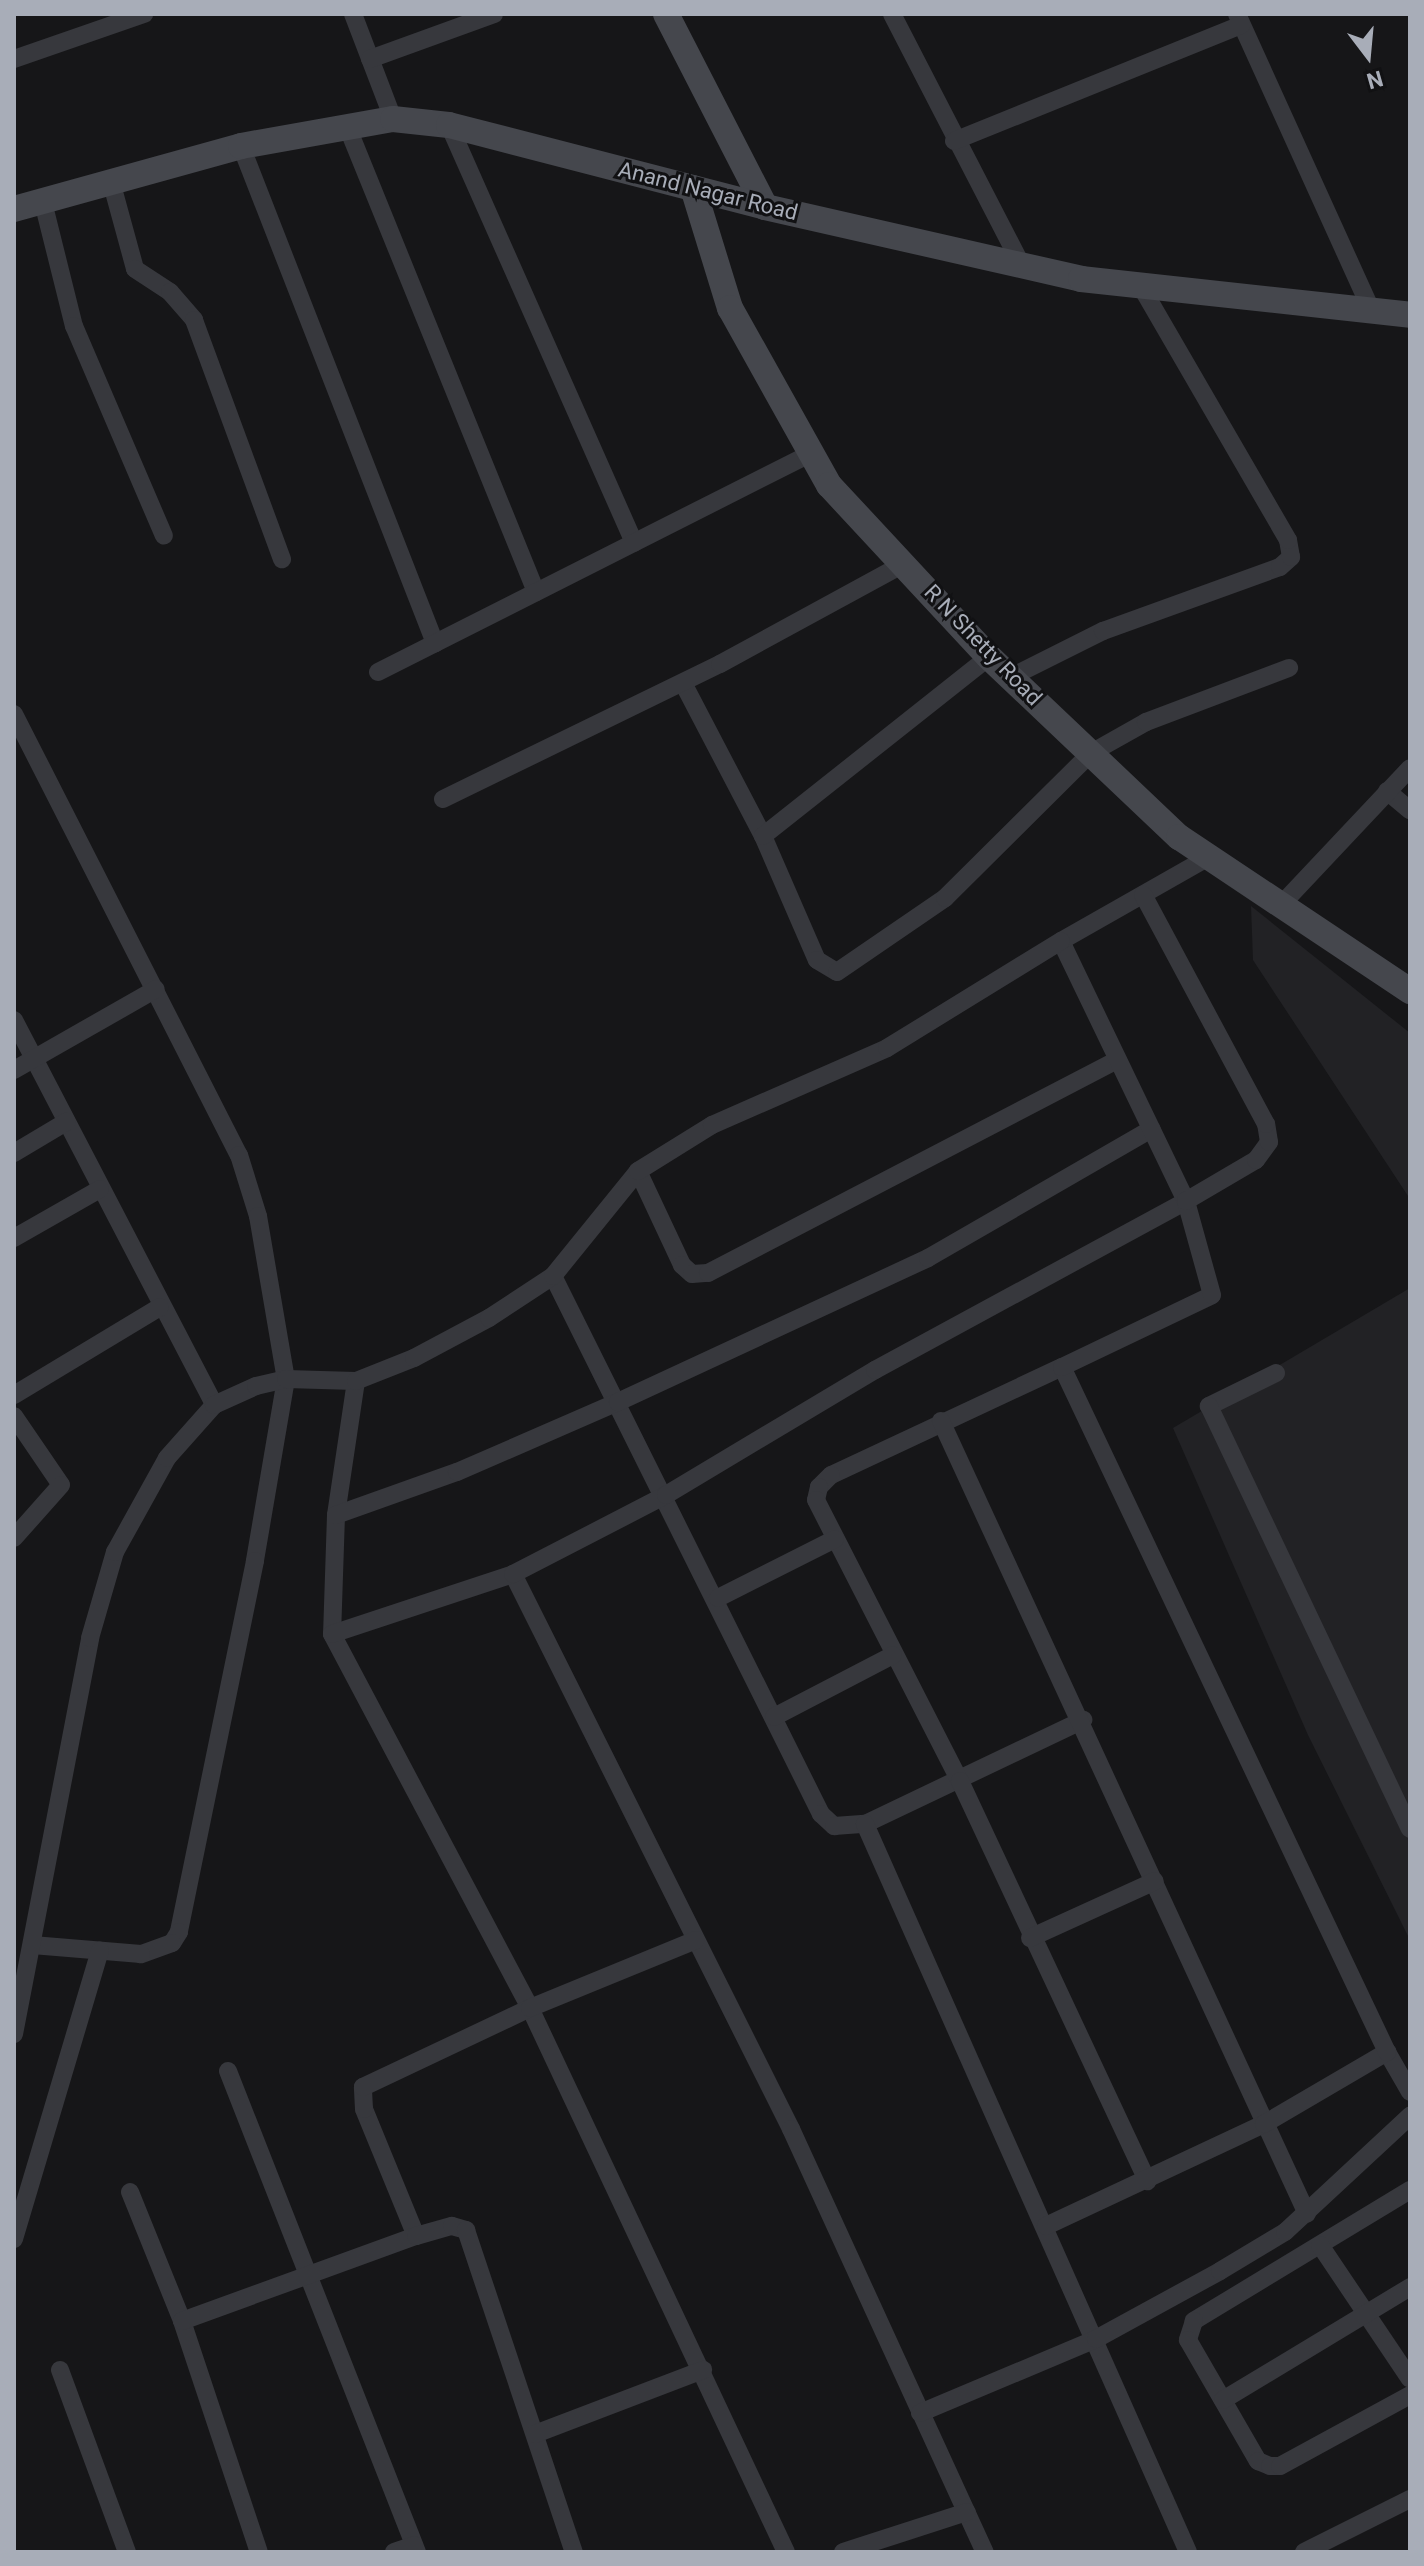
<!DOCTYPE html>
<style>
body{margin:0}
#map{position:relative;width:1424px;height:2566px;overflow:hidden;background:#161618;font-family:Roboto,sans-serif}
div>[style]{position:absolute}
.built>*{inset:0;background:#222225}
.street>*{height:18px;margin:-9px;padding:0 9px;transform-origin:9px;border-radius:9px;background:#37383d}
.secondary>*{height:26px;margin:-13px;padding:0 13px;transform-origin:13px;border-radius:13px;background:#45474d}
span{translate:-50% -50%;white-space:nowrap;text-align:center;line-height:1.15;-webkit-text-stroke:6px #111113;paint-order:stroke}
.street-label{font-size:22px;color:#a8adb8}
.frame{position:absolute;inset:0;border:16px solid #a8adb8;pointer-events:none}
.north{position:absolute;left:1328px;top:16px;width:80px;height:80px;-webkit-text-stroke:6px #111113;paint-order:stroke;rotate:164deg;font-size:22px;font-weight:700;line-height:32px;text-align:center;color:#a8adb8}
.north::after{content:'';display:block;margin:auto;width:28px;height:36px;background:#a8adb8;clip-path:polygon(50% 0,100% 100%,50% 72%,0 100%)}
</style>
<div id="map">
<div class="built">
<i style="clip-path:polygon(1251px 906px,1410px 1033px,1410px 1199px,1253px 960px)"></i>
<i style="clip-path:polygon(1410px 1288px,1410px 1940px,1308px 1735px,1173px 1428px)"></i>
</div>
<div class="street">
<i style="left:353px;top:14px;width:112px;rotate:69.1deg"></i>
<i style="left:892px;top:14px;width:284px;rotate:62.7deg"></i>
<i style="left:1237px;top:14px;width:322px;rotate:65.6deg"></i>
<i style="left:14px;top:59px;width:138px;rotate:-19.1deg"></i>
<i style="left:370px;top:59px;width:132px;rotate:-19.9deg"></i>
<i style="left:449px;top:125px;width:457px;rotate:66.1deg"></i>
<i style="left:347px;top:126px;width:503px;rotate:67.92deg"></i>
<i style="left:954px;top:141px;width:310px;rotate:-22deg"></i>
<i style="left:241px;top:146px;width:534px;rotate:68.68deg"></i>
<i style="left:111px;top:181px;width:91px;rotate:74.7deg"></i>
<i style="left:135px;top:269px;width:42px;rotate:33.3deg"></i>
<i style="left:170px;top:292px;width:37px;rotate:49deg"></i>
<i style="left:194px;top:320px;width:255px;rotate:69.8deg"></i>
<i style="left:42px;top:198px;width:132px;rotate:76deg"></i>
<i style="left:74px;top:326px;width:228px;rotate:66.8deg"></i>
<i style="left:378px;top:672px;width:482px;rotate:-26.8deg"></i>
<i style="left:1011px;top:677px;width:103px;rotate:-26.6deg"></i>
<i style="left:1103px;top:631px;width:188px;rotate:-19.9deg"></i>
<i style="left:1280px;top:567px;width:15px;rotate:-42deg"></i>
<i style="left:1291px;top:557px;width:17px;rotate:-100deg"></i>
<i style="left:1288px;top:540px;width:295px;rotate:-120.1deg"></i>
<i style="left:683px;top:683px;width:173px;rotate:62.4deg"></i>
<i style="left:763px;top:836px;width:135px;rotate:66.5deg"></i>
<i style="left:817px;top:960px;width:23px;rotate:31deg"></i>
<i style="left:837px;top:972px;width:131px;rotate:-34.4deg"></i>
<i style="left:945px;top:898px;width:206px;rotate:-44.8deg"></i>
<i style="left:1091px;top:753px;width:63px;rotate:-29.4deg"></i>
<i style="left:1146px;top:722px;width:153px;rotate:-20.7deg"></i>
<i style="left:14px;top:714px;width:495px;rotate:63deg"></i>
<i style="left:239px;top:1155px;width:64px;rotate:72.7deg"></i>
<i style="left:258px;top:1216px;width:165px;rotate:80.3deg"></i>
<i style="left:286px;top:1379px;width:185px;rotate:99.7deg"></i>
<i style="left:255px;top:1561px;width:379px;rotate:101.6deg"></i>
<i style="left:179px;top:1932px;width:13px;rotate:122deg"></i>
<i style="left:172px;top:1943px;width:33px;rotate:160deg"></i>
<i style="left:141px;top:1954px;width:109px;rotate:-175.3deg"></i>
<i style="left:1387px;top:791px;width:30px;rotate:40deg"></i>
<i style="left:443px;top:799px;width:308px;rotate:-26deg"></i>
<i style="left:720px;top:664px;width:211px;rotate:-28.6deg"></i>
<i style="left:763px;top:836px;width:288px;rotate:-38.4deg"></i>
<i style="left:1281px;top:905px;width:188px;rotate:-46.7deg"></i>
<i style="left:14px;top:1020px;width:434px;rotate:62.5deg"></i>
<i style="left:14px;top:1070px;width:163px;rotate:-29.7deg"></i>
<i style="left:14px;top:1153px;width:61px;rotate:-30.8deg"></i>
<i style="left:638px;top:1171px;width:104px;rotate:64.9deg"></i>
<i style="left:682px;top:1265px;width:13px;rotate:42deg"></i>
<i style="left:692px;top:1274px;width:16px;rotate:-4deg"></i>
<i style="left:708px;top:1273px;width:461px;rotate:-27.5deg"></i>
<i style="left:14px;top:1238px;width:99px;rotate:-29.7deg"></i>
<i style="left:553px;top:1276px;width:601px;rotate:63.52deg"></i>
<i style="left:821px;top:1814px;width:18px;rotate:43deg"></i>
<i style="left:834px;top:1826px;width:31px;rotate:-4deg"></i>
<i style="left:865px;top:1824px;width:242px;rotate:-25.5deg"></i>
<i style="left:1062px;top:1367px;width:255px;rotate:154.9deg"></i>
<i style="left:831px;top:1475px;width:17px;rotate:135deg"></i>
<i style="left:819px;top:1487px;width:13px;rotate:103deg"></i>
<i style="left:816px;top:1500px;width:316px;rotate:62.9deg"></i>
<i style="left:960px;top:1781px;width:442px;rotate:64.9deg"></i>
<i style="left:1276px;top:1373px;width:75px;rotate:153.8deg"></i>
<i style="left:1209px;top:1406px;width:468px;rotate:64.6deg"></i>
<i style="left:356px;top:1381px;width:135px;rotate:98.5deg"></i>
<i style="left:336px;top:1515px;width:119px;rotate:91.9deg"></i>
<i style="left:332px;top:1634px;width:423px;rotate:62.1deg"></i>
<i style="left:530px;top:2008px;width:601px;rotate:64.8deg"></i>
<i style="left:14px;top:1395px;width:170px;rotate:-31.1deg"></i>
<i style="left:14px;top:1416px;width:83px;rotate:55.7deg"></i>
<i style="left:61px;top:1485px;width:71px;rotate:131.6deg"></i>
<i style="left:941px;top:1421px;width:873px;rotate:65.22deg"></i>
<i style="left:336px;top:1515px;width:128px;rotate:-19.6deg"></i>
<i style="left:457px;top:1472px;width:176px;rotate:-23.5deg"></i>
<i style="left:618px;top:1402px;width:342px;rotate:-24.9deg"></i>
<i style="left:928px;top:1258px;width:258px;rotate:-30deg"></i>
<i style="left:513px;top:1574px;width:621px;rotate:63.39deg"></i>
<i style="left:791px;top:2129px;width:465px;rotate:65.4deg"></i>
<i style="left:718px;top:1598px;width:131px;rotate:-26.8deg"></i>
<i style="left:332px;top:1634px;width:191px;rotate:-18.3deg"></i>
<i style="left:513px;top:1574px;width:172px;rotate:-27.3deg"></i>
<i style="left:666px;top:1495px;width:244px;rotate:-30.9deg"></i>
<i style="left:875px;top:1370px;width:354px;rotate:-28.5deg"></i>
<i style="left:1186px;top:1201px;width:288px;rotate:-115.7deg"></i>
<i style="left:1061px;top:941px;width:170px;rotate:-29.6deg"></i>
<i style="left:774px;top:1717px;width:134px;rotate:-27.5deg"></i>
<i style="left:865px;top:1824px;width:796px;rotate:66.07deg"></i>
<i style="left:1030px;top:1938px;width:137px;rotate:-24.5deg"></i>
<i style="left:14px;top:2034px;width:403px;rotate:-79.1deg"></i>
<i style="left:90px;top:1638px;width:90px;rotate:-73.8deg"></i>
<i style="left:115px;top:1552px;width:107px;rotate:-61deg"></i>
<i style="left:167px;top:1458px;width:71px;rotate:-48.4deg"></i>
<i style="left:214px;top:1405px;width:46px;rotate:-24.3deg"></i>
<i style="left:256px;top:1386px;width:31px;rotate:-13deg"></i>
<i style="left:286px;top:1379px;width:70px;rotate:1.6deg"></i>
<i style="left:356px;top:1381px;width:62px;rotate:-21.6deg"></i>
<i style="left:414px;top:1358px;width:85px;rotate:-28.1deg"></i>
<i style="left:489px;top:1318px;width:77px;rotate:-33.3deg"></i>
<i style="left:553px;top:1276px;width:135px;rotate:-51deg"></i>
<i style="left:638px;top:1171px;width:87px;rotate:-31.9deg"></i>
<i style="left:712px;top:1125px;width:191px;rotate:-23.7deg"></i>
<i style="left:887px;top:1048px;width:204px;rotate:-31.6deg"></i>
<i style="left:1387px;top:2052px;width:46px;rotate:60.1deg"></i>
<i style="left:228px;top:2071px;width:517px;rotate:68.55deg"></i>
<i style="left:1410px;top:2190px;width:253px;rotate:148.8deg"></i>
<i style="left:1194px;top:2321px;width:20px;rotate:108deg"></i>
<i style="left:1188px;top:2340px;width:140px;rotate:60deg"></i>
<i style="left:1258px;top:2461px;width:13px;rotate:23deg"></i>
<i style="left:1270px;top:2466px;width:10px"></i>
<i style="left:1280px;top:2466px;width:148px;rotate:-28.6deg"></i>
<i style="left:130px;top:2192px;width:139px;rotate:68deg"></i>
<i style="left:182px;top:2321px;width:243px;rotate:71.6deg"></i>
<i style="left:1046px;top:2226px;width:241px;rotate:-25.1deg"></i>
<i style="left:1264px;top:2124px;width:143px;rotate:-30.3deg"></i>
<i style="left:1387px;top:2052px;width:758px;rotate:-115.38deg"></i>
<i style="left:1062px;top:1367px;width:166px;rotate:-25.6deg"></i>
<i style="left:1212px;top:1295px;width:98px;rotate:-105.5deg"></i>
<i style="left:1186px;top:1201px;width:81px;rotate:-30.4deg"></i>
<i style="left:1256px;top:1160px;width:22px;rotate:-54deg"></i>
<i style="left:1269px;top:1142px;width:18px;rotate:-99deg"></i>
<i style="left:1266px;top:1124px;width:260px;rotate:-118.2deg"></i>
<i style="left:416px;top:2236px;width:137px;rotate:-112.3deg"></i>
<i style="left:364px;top:2109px;width:22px;rotate:-93deg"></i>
<i style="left:363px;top:2087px;width:185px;rotate:-25.3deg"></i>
<i style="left:530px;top:2008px;width:179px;rotate:-22.3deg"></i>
<i style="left:14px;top:2239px;width:301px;rotate:-73.4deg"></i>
<i style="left:1320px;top:2245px;width:161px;rotate:56.1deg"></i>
<i style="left:182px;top:2321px;width:249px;rotate:-20deg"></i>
<i style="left:416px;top:2236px;width:37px;rotate:-16deg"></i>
<i style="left:452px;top:2226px;width:15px;rotate:16deg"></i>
<i style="left:466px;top:2230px;width:340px;rotate:71.5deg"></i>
<i style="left:60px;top:2370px;width:194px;rotate:69.8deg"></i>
<i style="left:1223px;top:2400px;width:218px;rotate:-31.1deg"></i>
<i style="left:920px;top:2413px;width:191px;rotate:-22.8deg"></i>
<i style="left:1096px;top:2339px;width:141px;rotate:-28.7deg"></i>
<i style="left:1220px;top:2271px;width:76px;rotate:-31deg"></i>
<i style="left:1285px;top:2232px;width:171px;rotate:-42.9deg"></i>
<i style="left:535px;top:2434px;width:180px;rotate:-20.9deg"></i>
<i style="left:394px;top:2552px;width:21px;rotate:-19deg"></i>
<i style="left:843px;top:2552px;width:130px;rotate:-17.9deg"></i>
<i style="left:1304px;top:2552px;width:119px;rotate:-26.6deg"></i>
</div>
<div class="secondary">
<i style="left:666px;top:14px;width:217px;rotate:62.8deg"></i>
<i style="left:693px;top:188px;width:126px;rotate:72.9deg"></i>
<i style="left:730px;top:308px;width:203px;rotate:60.8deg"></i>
<i style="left:829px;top:485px;width:235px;rotate:47.1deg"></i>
<i style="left:989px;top:657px;width:262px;rotate:43.5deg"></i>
<i style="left:1179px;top:837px;width:278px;rotate:33.7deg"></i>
<i style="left:14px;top:209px;width:236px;rotate:-15.5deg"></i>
<i style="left:241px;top:146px;width:154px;rotate:-10.1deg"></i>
<i style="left:393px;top:119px;width:56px;rotate:6.1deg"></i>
<i style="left:449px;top:125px;width:326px;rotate:14.5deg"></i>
<i style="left:765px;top:207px;width:324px;rotate:12.8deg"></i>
<i style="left:1081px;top:279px;width:331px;rotate:6.2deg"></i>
</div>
<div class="street-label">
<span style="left:708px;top:191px;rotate:14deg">Anand Nagar Road</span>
<span style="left:983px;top:645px;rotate:46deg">R N Shetty Road</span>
</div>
<div class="frame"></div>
<div class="north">N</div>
</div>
